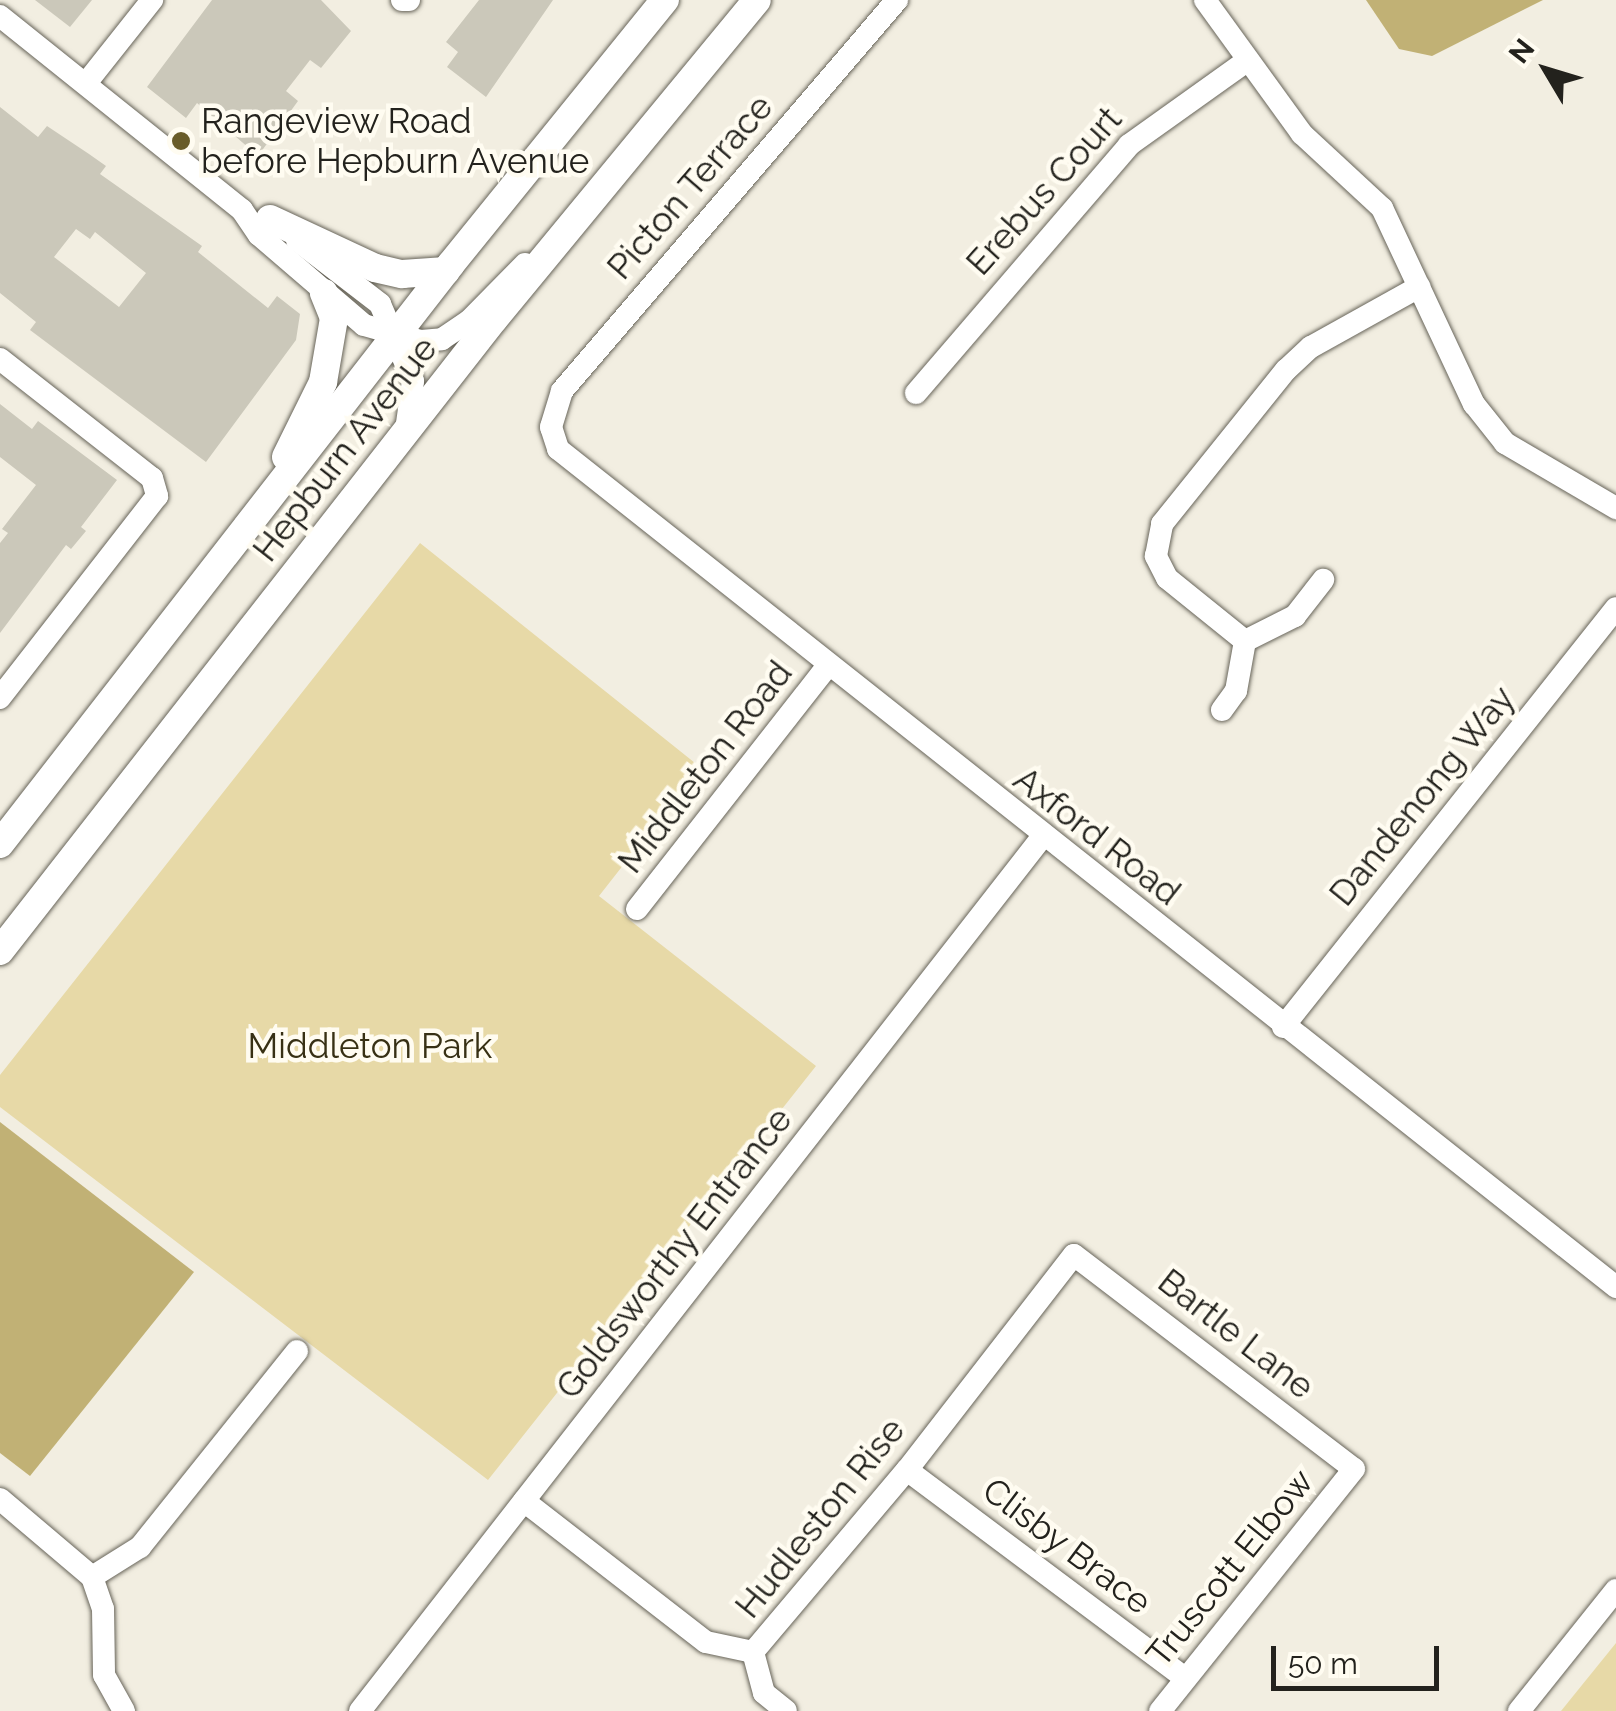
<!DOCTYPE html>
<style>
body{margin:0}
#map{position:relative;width:1616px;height:1711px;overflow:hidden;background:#f2eee1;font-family:Raleway,sans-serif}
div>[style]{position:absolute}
.green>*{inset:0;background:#e7d9a7}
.water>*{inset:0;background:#c1b175}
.building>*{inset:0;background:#cbc8ba}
.roads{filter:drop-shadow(0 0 2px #676459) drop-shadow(0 0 2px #676459)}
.minor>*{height:22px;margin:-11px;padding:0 11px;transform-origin:11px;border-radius:11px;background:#fff}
.major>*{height:28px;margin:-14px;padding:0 14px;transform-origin:14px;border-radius:14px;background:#fff}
.dots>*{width:28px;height:28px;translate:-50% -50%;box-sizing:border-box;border:5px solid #fffcf1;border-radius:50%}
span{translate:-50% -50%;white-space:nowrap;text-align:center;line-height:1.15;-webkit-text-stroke:9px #fffcf1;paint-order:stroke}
.poi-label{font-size:35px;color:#23221d}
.left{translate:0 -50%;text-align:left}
.street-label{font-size:35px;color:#23221d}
.park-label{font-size:35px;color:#373014}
.north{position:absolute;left:1496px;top:20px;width:100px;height:100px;-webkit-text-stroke:8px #fffcf1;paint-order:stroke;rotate:308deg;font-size:28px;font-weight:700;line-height:40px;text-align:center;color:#23221d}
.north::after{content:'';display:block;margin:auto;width:35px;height:45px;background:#23221d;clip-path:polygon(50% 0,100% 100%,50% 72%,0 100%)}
.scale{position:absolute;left:1271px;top:1646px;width:168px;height:45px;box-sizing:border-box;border:5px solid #23221d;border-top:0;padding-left:12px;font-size:30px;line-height:35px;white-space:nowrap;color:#23221d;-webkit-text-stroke:8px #fffcf1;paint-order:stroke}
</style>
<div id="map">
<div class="green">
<i style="clip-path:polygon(420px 543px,700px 767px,599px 896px,816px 1066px,488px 1480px,0 1107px,0 1075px)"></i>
<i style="clip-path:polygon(1616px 1643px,1616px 1711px,1561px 1711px)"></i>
</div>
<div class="water">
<i style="clip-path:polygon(1366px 0,1543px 0,1432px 56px,1399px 49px)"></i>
<i style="clip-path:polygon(0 1122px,194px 1272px,30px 1476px,0 1453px)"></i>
</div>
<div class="building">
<i style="clip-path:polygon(35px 0,92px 0,70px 27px)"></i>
<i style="clip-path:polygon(212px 0,321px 0,351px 31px,321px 68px,310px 60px,286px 91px,298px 101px,258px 156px,197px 103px,186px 118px,147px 87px)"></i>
<i style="clip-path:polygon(479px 0,553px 0,486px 97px,447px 67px,458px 52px,446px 42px)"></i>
<i style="clip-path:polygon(evenodd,0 107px,38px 137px,47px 126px,89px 154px,106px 166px,100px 174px,202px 246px,198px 252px,268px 308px,277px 296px,300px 314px,296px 340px,206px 462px,30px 330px,36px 322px,0 293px,0 107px,76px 229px,90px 239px,95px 232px,146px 273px,119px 307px,54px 257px,76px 229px)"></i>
<i style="clip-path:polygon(0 404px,32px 429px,38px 421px,117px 480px,81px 527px,86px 531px,71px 549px,66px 545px,0 633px,0 543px,8px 533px,2px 529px,36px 485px,0 457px)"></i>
</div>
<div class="roads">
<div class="minor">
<i style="left:402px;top:0;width:7px"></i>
<i style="left:897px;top:0;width:515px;rotate:130.59deg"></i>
<i style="left:562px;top:391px;width:38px;rotate:107deg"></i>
<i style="left:551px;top:427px;width:23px;rotate:72deg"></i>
<i style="left:558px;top:449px;width:1350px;rotate:38.38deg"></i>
<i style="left:1205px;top:0;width:165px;rotate:54.1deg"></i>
<i style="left:1302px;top:134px;width:109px;rotate:42.8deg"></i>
<i style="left:1382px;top:208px;width:217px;rotate:64.9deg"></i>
<i style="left:1474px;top:404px;width:50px;rotate:51.5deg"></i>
<i style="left:1505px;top:443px;width:129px;rotate:30.4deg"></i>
<i style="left:0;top:16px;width:310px;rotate:38.7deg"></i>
<i style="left:242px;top:210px;width:30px;rotate:56deg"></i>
<i style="left:259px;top:235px;width:138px;rotate:40.6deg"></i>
<i style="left:364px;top:325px;width:59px;rotate:15.7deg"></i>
<i style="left:421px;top:341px;width:21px;rotate:-5deg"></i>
<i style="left:442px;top:339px;width:32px;rotate:-34deg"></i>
<i style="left:469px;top:321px;width:80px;rotate:-45.5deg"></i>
<i style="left:87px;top:82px;width:105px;rotate:-51.6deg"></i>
<i style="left:297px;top:240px;width:105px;rotate:37.6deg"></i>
<i style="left:380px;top:304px;width:84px;rotate:66.8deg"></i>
<i style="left:413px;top:381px;width:49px;rotate:98.1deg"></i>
<i style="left:0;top:359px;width:193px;rotate:38.1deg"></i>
<i style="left:152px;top:478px;width:19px;rotate:74deg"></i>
<i style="left:157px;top:496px;width:256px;rotate:127.9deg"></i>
<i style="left:916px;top:393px;width:327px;rotate:-49.3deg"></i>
<i style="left:1129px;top:145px;width:146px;rotate:-35.5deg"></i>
<i style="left:1245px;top:641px;width:100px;rotate:-141.1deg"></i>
<i style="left:1167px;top:578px;width:25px;rotate:-117deg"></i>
<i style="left:1156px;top:556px;width:33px;rotate:-79deg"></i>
<i style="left:1162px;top:524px;width:198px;rotate:-51.2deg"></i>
<i style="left:1286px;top:370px;width:34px;rotate:-43deg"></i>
<i style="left:1311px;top:347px;width:124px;rotate:-29.1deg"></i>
<i style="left:1222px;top:710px;width:24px;rotate:-54deg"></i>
<i style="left:1236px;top:691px;width:51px;rotate:-79.8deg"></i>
<i style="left:1245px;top:641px;width:56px;rotate:-26.6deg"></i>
<i style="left:1295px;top:616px;width:46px;rotate:-52.1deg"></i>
<i style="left:637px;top:909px;width:308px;rotate:-51.9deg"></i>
<i style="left:1283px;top:1027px;width:535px;rotate:-51.52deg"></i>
<i style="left:907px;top:1470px;width:347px;rotate:36.8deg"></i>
<i style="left:0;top:1499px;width:121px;rotate:40.3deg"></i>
<i style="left:92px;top:1577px;width:34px;rotate:71deg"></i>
<i style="left:103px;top:1609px;width:66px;rotate:89.1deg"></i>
<i style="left:104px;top:1675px;width:41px;rotate:60.9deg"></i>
<i style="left:524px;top:1501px;width:230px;rotate:37.8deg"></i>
<i style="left:706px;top:1642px;width:48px;rotate:12deg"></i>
<i style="left:753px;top:1652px;width:238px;rotate:-49.8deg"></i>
<i style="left:907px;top:1470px;width:272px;rotate:-52.2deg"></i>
<i style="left:1074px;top:1255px;width:352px;rotate:37.4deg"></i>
<i style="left:1354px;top:1469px;width:310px;rotate:128.7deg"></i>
<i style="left:92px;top:1577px;width:57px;rotate:-32deg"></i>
<i style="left:140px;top:1547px;width:251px;rotate:-51.3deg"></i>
<i style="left:753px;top:1652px;width:42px;rotate:75deg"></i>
<i style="left:764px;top:1693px;width:28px;rotate:39deg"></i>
<i style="left:360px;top:1711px;width:1109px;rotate:-52.03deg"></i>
<i style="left:1519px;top:1711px;width:155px;rotate:-51.3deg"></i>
</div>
<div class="major">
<i style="left:270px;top:219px;width:116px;rotate:25deg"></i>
<i style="left:375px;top:268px;width:28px;rotate:13deg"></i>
<i style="left:402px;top:274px;width:44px;rotate:-3.9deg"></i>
<i style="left:286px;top:457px;width:84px;rotate:-63.7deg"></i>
<i style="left:323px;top:382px;width:65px;rotate:-80.2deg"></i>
<i style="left:334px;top:318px;width:27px;rotate:-112deg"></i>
<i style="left:0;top:844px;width:735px;rotate:-52.13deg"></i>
<i style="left:451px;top:264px;width:340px;rotate:-51deg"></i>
<i style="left:0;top:951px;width:802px;rotate:-51.99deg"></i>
<i style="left:494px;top:319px;width:413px;rotate:-50.5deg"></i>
</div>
</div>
<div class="dots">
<i style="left:181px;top:141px;background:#695c29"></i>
</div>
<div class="poi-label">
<span class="left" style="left:201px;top:141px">Rangeview Road<br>before Hepburn Avenue</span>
</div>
<div class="street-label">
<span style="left:690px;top:187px;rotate:-49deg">Picton Terrace</span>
<span style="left:1044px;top:191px;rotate:-48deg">Erebus Court</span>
<span style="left:345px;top:449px;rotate:-52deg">Hepburn Avenue</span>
<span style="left:705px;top:767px;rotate:-52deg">Middleton Road</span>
<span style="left:1422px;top:796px;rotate:-51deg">Dandenong Way</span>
<span style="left:1097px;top:836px;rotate:38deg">Axford Road</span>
<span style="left:674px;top:1253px;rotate:-52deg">Goldsworthy Entrance</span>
<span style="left:1236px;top:1334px;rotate:38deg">Bartle Lane</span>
<span style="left:820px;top:1518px;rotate:-51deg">Hudleston Rise</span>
<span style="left:1067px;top:1546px;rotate:37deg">Clisby Brace</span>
<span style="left:1230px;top:1568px;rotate:-51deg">Truscott Elbow</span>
</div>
<div class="park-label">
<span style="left:370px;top:1046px">Middleton Park</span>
</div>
<div class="north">N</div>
<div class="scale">50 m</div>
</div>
